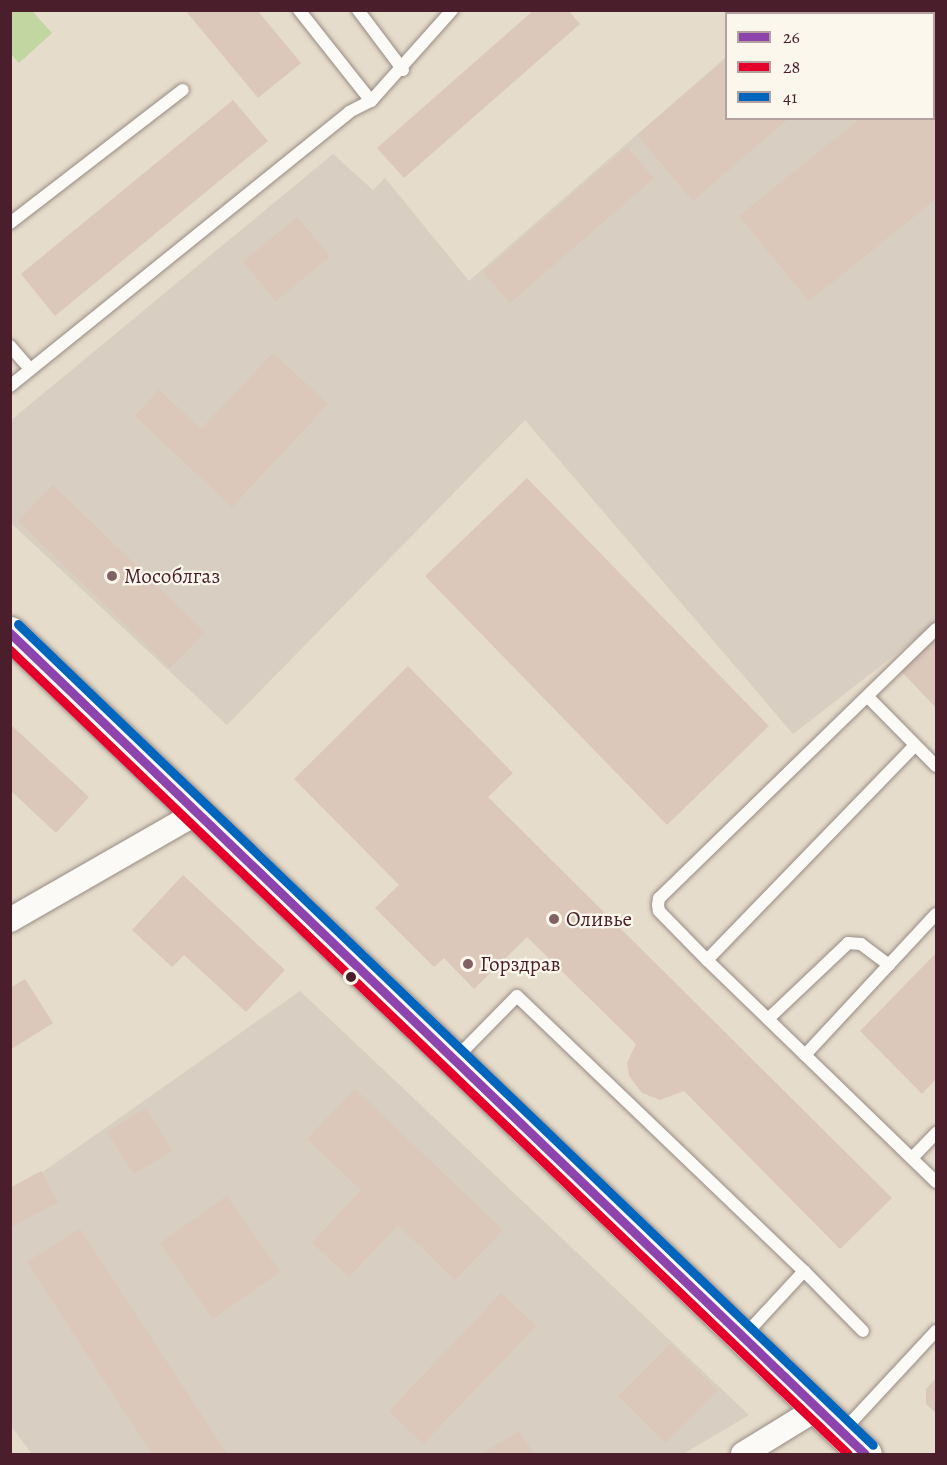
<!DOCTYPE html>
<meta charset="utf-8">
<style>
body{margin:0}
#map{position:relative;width:947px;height:1465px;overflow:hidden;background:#e6dccb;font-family:Alegreya,serif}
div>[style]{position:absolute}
.industrial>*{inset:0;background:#d8cec1}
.green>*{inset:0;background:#c1d6a1}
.building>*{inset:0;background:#dcc7bb}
.roads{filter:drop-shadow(0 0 2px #978b84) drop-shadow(0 0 2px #978b84)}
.lane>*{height:12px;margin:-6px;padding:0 6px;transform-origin:6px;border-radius:6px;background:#fbfaf7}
.street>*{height:24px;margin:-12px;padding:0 12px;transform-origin:12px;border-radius:12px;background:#fbfaf7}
.primary>*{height:33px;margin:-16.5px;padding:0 16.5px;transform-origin:16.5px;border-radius:16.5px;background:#fbfaf7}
.bus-1>*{height:9px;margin:-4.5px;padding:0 4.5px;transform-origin:4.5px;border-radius:4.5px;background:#8e44ad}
.bus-2>*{height:9px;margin:-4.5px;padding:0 4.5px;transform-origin:4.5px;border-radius:4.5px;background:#e4002b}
.bus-3>*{height:9px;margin:-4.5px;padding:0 4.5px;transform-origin:4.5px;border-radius:4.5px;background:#0065bd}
.dots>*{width:16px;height:16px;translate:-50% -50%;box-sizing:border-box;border:3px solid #fbf7ec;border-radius:50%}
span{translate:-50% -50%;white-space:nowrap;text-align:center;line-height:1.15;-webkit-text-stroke:4.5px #fbf7ec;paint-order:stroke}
.poi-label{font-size:21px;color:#4a1f2b}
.left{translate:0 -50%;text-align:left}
.frame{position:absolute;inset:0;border:12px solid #4a1f2b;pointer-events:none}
.legend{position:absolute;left:725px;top:12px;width:210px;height:108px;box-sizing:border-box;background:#fbf7ec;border:2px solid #b4a19f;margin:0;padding:8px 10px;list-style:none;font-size:18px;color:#4a1f2b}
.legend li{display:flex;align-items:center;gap:12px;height:30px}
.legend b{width:30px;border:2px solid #b4a19f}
</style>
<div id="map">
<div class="industrial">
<i style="clip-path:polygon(781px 10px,936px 11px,936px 623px,793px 734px,525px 420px,227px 725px,11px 523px,10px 421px,333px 154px,373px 190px,385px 178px,469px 281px,726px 57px,726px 118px,934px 118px,934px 14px,777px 13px)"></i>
<i style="clip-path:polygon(300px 991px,749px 1415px,683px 1454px,32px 1454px,11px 1426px,10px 1195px)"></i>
</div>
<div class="green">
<i style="clip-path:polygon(10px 11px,32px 11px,52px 33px,19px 63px,11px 54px)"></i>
</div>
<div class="building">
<i style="clip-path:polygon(185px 10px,257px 10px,301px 63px,258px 98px)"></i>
<i style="clip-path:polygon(534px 10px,568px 10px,580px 24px,404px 178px,377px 148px)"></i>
<i style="clip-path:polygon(936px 58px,936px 199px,809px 301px,739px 216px,861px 118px,934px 118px)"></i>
<i style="clip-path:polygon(726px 59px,726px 118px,789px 118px,693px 201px,637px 135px)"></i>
<i style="clip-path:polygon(233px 100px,268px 141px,55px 316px,21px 274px)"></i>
<i style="clip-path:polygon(627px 147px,654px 178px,510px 303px,483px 272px)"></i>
<i style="clip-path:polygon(297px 217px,330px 256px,276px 301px,243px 262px)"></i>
<i style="clip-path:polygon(273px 353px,328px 404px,232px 507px,135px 416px,159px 390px,201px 429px)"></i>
<i style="clip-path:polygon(527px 478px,769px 726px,667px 825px,425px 576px)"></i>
<i style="clip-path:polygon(53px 485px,205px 632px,170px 668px,18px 521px)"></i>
<i style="clip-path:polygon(936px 636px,936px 708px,901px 671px)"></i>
<i style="clip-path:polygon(408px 666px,513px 773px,488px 797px,892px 1198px,840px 1249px,684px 1091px,660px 1100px,642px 1093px,629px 1076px,627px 1063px,636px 1044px,527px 937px,474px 989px,444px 958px,434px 967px,375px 908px,399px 885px,294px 779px)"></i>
<i style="clip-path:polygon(10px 724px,89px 797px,56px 833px,10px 790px)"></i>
<i style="clip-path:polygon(183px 875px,285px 970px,246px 1012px,184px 955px,172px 967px,132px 930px)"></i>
<i style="clip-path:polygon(936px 953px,936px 1079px,922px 1094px,860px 1031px)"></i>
<i style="clip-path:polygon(25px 979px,53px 1023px,10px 1050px,10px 988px)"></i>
<i style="clip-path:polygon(355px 1089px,503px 1230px,455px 1280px,398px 1225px,349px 1277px,312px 1243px,361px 1190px,307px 1139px)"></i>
<i style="clip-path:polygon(146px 1108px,172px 1151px,134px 1174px,107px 1132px)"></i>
<i style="clip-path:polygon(41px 1171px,58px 1202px,10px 1228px,10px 1188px)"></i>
<i style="clip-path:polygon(227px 1196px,280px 1272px,213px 1319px,160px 1243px)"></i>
<i style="clip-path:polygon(80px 1229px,227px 1454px,152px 1454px,27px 1262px)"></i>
<i style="clip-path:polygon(501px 1293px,536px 1326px,423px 1444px,389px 1411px)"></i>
<i style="clip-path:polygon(670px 1344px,718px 1391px,666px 1443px,618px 1396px)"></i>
<i style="clip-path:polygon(936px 1378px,936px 1413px,926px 1404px,926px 1389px)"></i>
<i style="clip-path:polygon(519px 1431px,534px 1454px,481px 1454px)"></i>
</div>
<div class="roads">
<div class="lane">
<i style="left:299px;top:10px;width:116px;rotate:51.6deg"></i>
<i style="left:358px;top:10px;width:75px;rotate:53.1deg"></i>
<i style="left:10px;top:223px;width:218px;rotate:-37.6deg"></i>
<i style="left:10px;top:346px;width:30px;rotate:49deg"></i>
<i style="left:10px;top:386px;width:436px;rotate:-38.9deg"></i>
<i style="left:349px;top:112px;width:25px;rotate:-27deg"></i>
<i style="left:371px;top:101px;width:122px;rotate:-48.3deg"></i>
<i style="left:936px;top:629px;width:386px;rotate:135.8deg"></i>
<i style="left:659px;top:898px;width:7px;rotate:98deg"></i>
<i style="left:658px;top:905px;width:6px;rotate:81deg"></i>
<i style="left:659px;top:911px;width:69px;rotate:45.6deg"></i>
<i style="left:707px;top:960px;width:319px;rotate:44.1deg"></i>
<i style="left:868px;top:697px;width:97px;rotate:45.4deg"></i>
<i style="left:707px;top:960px;width:299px;rotate:-45.9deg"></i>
<i style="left:768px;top:1019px;width:110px;rotate:-43.5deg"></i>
<i style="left:848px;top:943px;width:13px;rotate:4deg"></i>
<i style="left:861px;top:944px;width:35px;rotate:37deg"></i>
<i style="left:805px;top:1055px;width:192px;rotate:-47.1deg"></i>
<i style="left:455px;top:1059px;width:88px;rotate:-45.5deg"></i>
<i style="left:517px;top:996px;width:397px;rotate:43.8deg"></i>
<i style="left:804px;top:1271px;width:87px;rotate:132.7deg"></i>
<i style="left:912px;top:1158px;width:35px;rotate:-46deg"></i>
<i style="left:804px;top:1271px;width:84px;rotate:45.5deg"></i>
<i style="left:843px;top:1431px;width:137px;rotate:-47.1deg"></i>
</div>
<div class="street">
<i style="left:10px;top:920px;width:215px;rotate:-29.8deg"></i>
<i style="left:743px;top:1454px;width:88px;rotate:-31.5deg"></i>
</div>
<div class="primary">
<i style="left:10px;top:633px;width:1185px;rotate:43.84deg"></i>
</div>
</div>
<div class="bus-1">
<i style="left:10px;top:633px;width:1185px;rotate:43.84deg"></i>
</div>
<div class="bus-2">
<i style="left:10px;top:650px;width:1161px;rotate:43.81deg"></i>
</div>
<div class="bus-3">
<i style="left:18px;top:624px;width:1185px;rotate:43.84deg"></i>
</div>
<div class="dots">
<i style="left:112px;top:576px;background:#816163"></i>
<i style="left:554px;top:919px;background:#816163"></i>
<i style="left:468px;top:964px;background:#816163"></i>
<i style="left:351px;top:977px;background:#4a1f2b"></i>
</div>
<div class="poi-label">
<span class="left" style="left:124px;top:576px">Мособлгаз</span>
<span class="left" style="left:566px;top:919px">Оливье</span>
<span class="left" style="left:480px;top:964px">Горздрав</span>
</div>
<div class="frame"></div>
<ul class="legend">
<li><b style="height:8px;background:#8e44ad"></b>26</li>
<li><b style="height:8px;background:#e4002b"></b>28</li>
<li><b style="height:8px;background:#0065bd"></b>41</li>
</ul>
</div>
